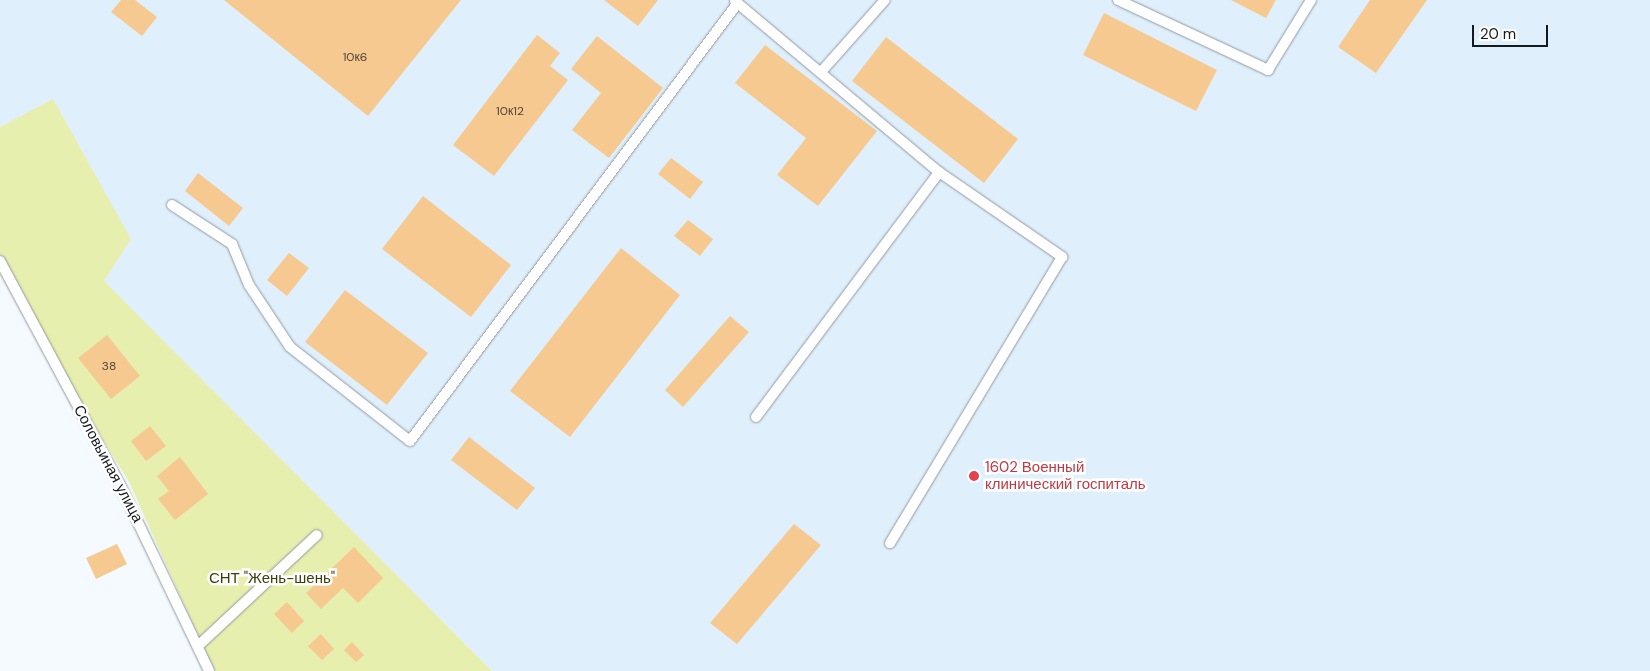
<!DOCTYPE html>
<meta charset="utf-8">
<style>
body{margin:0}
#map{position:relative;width:1650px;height:671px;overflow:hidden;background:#f4faff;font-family:"DM Sans",sans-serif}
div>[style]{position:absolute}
.built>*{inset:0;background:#dff0fc}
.green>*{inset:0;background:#e7efae}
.building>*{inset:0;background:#f6c990}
.roads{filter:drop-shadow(0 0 1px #909aa1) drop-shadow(0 0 1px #909aa1)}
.service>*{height:10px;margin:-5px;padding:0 5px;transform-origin:5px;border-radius:5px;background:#fff}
.dots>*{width:14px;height:14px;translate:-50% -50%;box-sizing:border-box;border:2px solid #fff;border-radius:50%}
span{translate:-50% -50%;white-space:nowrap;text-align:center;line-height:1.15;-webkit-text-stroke:5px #fff;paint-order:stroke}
.number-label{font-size:12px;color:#4e4639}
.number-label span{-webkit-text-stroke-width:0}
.street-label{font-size:15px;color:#161a1c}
.health-label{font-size:15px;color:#be3a42}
.left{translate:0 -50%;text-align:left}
.park-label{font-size:15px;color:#3b3f0a}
.scale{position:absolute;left:1472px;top:25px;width:76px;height:22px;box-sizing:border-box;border:2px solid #161a1c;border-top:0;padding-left:6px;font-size:15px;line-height:18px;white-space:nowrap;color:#161a1c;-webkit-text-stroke:4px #fff;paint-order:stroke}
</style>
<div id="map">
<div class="built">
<i style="clip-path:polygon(0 0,1650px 0,1650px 671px,492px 671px,103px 281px,53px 100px,0 127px)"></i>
</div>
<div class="green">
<i style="clip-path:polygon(53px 99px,131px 239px,104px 281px,492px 671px,214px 671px,129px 482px,0 274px,0 127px)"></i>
</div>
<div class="building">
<i style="clip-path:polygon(121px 0,135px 0,157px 17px,142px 36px,111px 12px)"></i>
<i style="clip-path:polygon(224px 0,461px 0,368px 116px)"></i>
<i style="clip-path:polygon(604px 0,658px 0,638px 26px)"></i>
<i style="clip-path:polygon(1231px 0,1276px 0,1266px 18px)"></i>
<i style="clip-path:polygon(1370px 0,1427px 0,1376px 73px,1338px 47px)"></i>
<i style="clip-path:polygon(1104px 13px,1217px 70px,1196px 111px,1083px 55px)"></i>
<i style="clip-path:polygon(537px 35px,560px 53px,550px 66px,568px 80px,494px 176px,453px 145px)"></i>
<i style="clip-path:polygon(597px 36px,663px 88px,609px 158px,572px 130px,601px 93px,571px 69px)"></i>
<i style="clip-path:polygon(886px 37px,1018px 139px,984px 183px,852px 81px)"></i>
<i style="clip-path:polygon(765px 45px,877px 131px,818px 206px,777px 175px,806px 138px,735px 83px)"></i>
<i style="clip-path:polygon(671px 158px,703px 182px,690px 199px,658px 174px)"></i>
<i style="clip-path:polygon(198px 173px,243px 208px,229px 226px,185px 191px)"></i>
<i style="clip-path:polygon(423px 196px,511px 265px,471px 317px,382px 249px)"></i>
<i style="clip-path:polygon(688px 220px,713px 239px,700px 256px,674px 236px)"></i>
<i style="clip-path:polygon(621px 248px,680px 295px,570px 437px,510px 391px)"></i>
<i style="clip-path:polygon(289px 253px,309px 268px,287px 296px,267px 280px)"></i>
<i style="clip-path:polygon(345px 290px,428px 353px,387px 405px,305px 342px)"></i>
<i style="clip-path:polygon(730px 316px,749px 332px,683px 407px,665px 390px)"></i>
<i style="clip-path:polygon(107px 335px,140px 376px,111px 399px,78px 358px)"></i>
<i style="clip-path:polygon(150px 426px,166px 446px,146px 461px,131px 441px)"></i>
<i style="clip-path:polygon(469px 437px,535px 488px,517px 510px,451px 460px)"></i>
<i style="clip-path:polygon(180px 457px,208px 494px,175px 520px,158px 499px,169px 491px,157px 476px)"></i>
<i style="clip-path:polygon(794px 524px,821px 545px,737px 644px,710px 623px)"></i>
<i style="clip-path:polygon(117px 544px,127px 564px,96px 579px,86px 558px)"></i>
<i style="clip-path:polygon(354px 547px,383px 578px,358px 603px,343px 588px,321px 609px,306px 593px)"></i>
<i style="clip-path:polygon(287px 602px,304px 621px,292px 633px,274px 614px)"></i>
<i style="clip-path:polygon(321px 634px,334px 649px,322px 660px,308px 646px)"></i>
<i style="clip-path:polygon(352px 642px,364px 655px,356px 662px,344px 650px)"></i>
</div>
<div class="roads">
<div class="service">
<i style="left:1118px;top:0;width:166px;rotate:25deg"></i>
<i style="left:1268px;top:70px;width:82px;rotate:-58.4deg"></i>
<i style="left:735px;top:1px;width:266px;rotate:40deg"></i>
<i style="left:821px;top:72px;width:96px;rotate:-48.4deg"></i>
<i style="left:172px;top:205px;width:72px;rotate:33deg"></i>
<i style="left:232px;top:244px;width:44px;rotate:67.5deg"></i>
<i style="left:249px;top:285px;width:74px;rotate:56.5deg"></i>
<i style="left:290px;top:347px;width:152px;rotate:38.1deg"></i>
<i style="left:410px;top:441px;width:546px;rotate:-53.19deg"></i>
<i style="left:0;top:261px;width:254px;rotate:61.8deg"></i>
<i style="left:120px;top:485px;width:206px;rotate:64.4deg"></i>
<i style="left:756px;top:417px;width:306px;rotate:-53.2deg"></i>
<i style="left:939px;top:172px;width:150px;rotate:34.6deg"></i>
<i style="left:1062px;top:257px;width:334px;rotate:121deg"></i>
<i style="left:199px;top:645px;width:161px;rotate:-43deg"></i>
</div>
</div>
<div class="dots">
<i style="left:974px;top:476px;background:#e0444e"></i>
</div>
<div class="number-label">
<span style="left:355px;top:58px">10к6</span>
<span style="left:510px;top:112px">10к12</span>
<span style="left:109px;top:367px">38</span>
</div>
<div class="street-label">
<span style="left:108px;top:464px;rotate:62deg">Соловьиная улица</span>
</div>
<div class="health-label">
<span class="left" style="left:985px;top:476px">1602 Военный<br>клинический госпиталь</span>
</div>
<div class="park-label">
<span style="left:272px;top:579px">СНТ "Жень-шень"</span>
</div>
<div class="scale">20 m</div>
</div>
